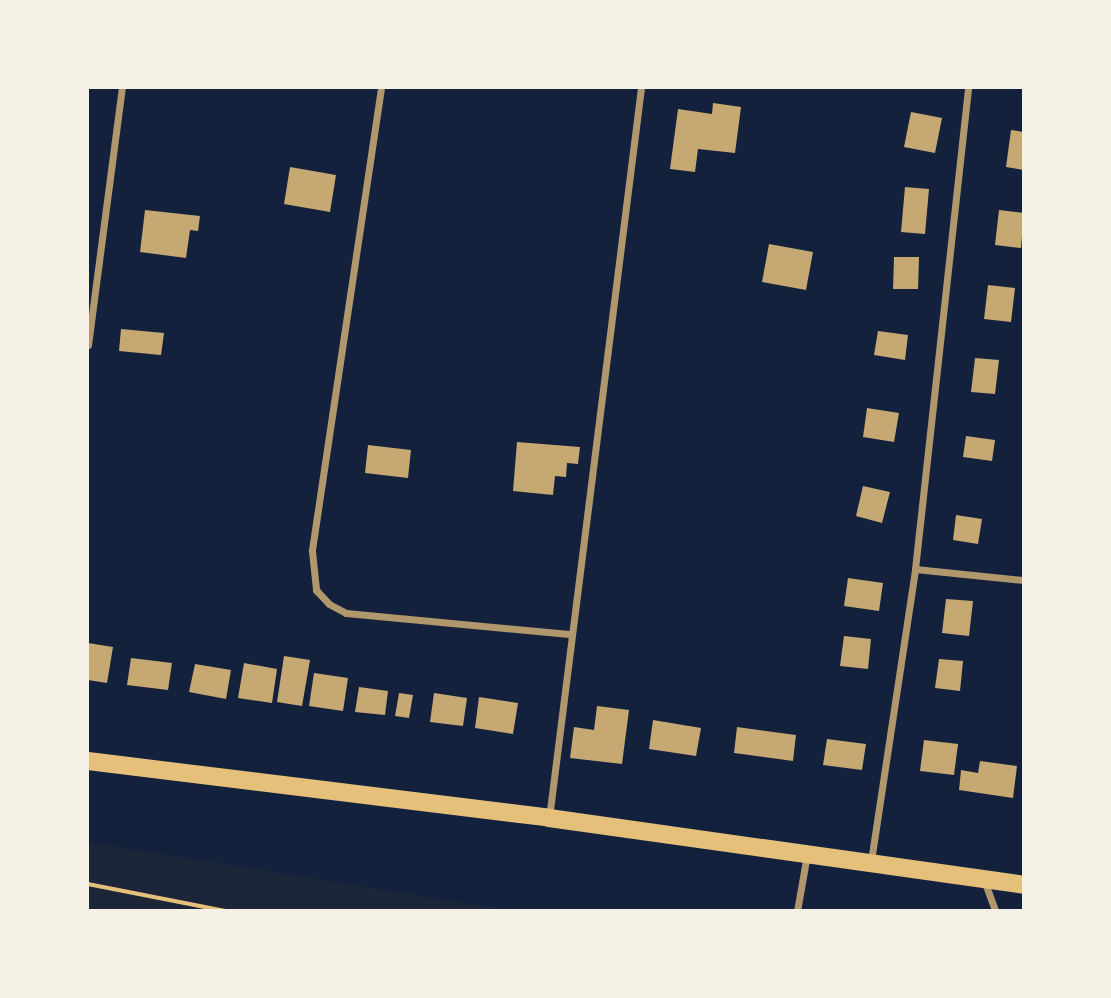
<!DOCTYPE html>
<style>
body{margin:0}
#map{position:relative;width:1111px;height:998px;overflow:hidden;background:#14213d;font-family:Roboto,sans-serif}
div>[style]{position:absolute}
.green>*{inset:0;background:#1d2539}
.building>*{inset:0;background:#c6a872}
.path>*{height:3.5px;margin:-1.75px;padding:0 1.75px;transform-origin:1.75px;border-radius:1.75px;background:#e5c07b}
.minor>*{height:7px;margin:-3.5px;padding:0 3.5px;transform-origin:3.5px;border-radius:3.5px;background:#b1986c}
.primary>*{height:18px;margin:-9px;padding:0 9px;transform-origin:9px;border-radius:9px;background:#e5c07b}
span{translate:-50% -50%;white-space:nowrap;text-align:center;line-height:1.15;-webkit-text-stroke:5px #f6f1e7;paint-order:stroke}
.frame{position:absolute;inset:0;border:89px solid #f6f1e7;pointer-events:none}
</style>
<div id="map">
<div class="green">
<i style="clip-path:polygon(88px 842px,506px 910px,88px 910px)"></i>
</div>
<div class="building">
<i style="clip-path:polygon(713px 103px,741px 107px,735px 153px,698px 149px,695px 172px,670px 169px,678px 109px,712px 114px)"></i>
<i style="clip-path:polygon(911px 112px,942px 118px,935px 153px,904px 147px)"></i>
<i style="clip-path:polygon(1011px 130px,1024px 132px,1024px 170px,1006px 167px)"></i>
<i style="clip-path:polygon(290px 167px,336px 175px,330px 212px,284px 204px)"></i>
<i style="clip-path:polygon(905px 187px,929px 189px,925px 234px,901px 232px)"></i>
<i style="clip-path:polygon(145px 210px,200px 216px,198px 231px,190px 230px,186px 258px,140px 252px)"></i>
<i style="clip-path:polygon(999px 210px,1024px 213px,1021px 248px,995px 245px)"></i>
<i style="clip-path:polygon(769px 244px,813px 252px,806px 290px,762px 282px)"></i>
<i style="clip-path:polygon(894px 257px,919px 257px,918px 289px,893px 289px)"></i>
<i style="clip-path:polygon(988px 285px,1015px 288px,1011px 322px,984px 319px)"></i>
<i style="clip-path:polygon(121px 329px,164px 333px,161px 355px,119px 351px)"></i>
<i style="clip-path:polygon(878px 331px,908px 335px,905px 360px,874px 355px)"></i>
<i style="clip-path:polygon(975px 358px,999px 360px,995px 394px,971px 392px)"></i>
<i style="clip-path:polygon(867px 408px,899px 413px,894px 442px,863px 437px)"></i>
<i style="clip-path:polygon(966px 436px,995px 440px,992px 461px,963px 457px)"></i>
<i style="clip-path:polygon(517px 442px,580px 447px,578px 464px,567px 463px,566px 477px,555px 476px,553px 495px,513px 491px)"></i>
<i style="clip-path:polygon(368px 445px,411px 450px,408px 478px,365px 473px)"></i>
<i style="clip-path:polygon(863px 486px,890px 492px,882px 523px,856px 516px)"></i>
<i style="clip-path:polygon(956px 515px,982px 519px,978px 544px,953px 540px)"></i>
<i style="clip-path:polygon(848px 578px,883px 583px,879px 611px,844px 606px)"></i>
<i style="clip-path:polygon(946px 599px,973px 601px,969px 636px,942px 633px)"></i>
<i style="clip-path:polygon(844px 636px,871px 639px,868px 669px,840px 666px)"></i>
<i style="clip-path:polygon(88px 643px,113px 647px,107px 683px,88px 680px)"></i>
<i style="clip-path:polygon(284px 656px,310px 660px,302px 706px,277px 702px)"></i>
<i style="clip-path:polygon(131px 658px,172px 663px,168px 690px,127px 685px)"></i>
<i style="clip-path:polygon(939px 659px,963px 661px,960px 691px,935px 688px)"></i>
<i style="clip-path:polygon(244px 663px,277px 669px,272px 703px,238px 698px)"></i>
<i style="clip-path:polygon(195px 664px,231px 670px,226px 699px,189px 692px)"></i>
<i style="clip-path:polygon(314px 673px,348px 678px,343px 711px,309px 706px)"></i>
<i style="clip-path:polygon(359px 687px,388px 691px,385px 715px,355px 712px)"></i>
<i style="clip-path:polygon(399px 693px,413px 695px,409px 718px,395px 716px)"></i>
<i style="clip-path:polygon(434px 693px,467px 698px,463px 726px,430px 722px)"></i>
<i style="clip-path:polygon(479px 697px,518px 703px,513px 734px,475px 728px)"></i>
<i style="clip-path:polygon(597px 706px,629px 710px,622px 764px,570px 758px,574px 727px,594px 730px)"></i>
<i style="clip-path:polygon(653px 720px,701px 728px,696px 756px,649px 749px)"></i>
<i style="clip-path:polygon(737px 727px,796px 735px,793px 761px,734px 753px)"></i>
<i style="clip-path:polygon(827px 739px,866px 744px,862px 770px,823px 765px)"></i>
<i style="clip-path:polygon(924px 740px,958px 744px,954px 775px,920px 771px)"></i>
<i style="clip-path:polygon(980px 761px,1017px 766px,1013px 798px,959px 790px,961px 770px,978px 773px)"></i>
</div>
<div class="path">
<i style="left:88px;top:884px;width:141px;rotate:11.1deg"></i>
</div>
<div class="minor">
<i style="left:381px;top:88px;width:468px;rotate:98.5deg"></i>
<i style="left:312px;top:551px;width:39px;rotate:84deg"></i>
<i style="left:316px;top:590px;width:19px;rotate:47deg"></i>
<i style="left:329px;top:604px;width:19px;rotate:28deg"></i>
<i style="left:346px;top:613px;width:224px;rotate:5.4deg"></i>
<i style="left:88px;top:345px;width:259px;rotate:-82.5deg"></i>
<i style="left:915px;top:569px;width:110px;rotate:5.8deg"></i>
<i style="left:549px;top:818px;width:736px;rotate:-82.82deg"></i>
<i style="left:871px;top:861px;width:295px;rotate:-81.4deg"></i>
<i style="left:915px;top:569px;width:484px;rotate:-83.7deg"></i>
<i style="left:984px;top:880px;width:33px;rotate:70deg"></i>
<i style="left:797px;top:911px;width:58px;rotate:-80deg"></i>
</div>
<div class="primary">
<i style="left:88px;top:761px;width:465px;rotate:7deg"></i>
<i style="left:549px;top:818px;width:480px;rotate:8deg"></i>
</div>
<div class="frame"></div>
</div>
